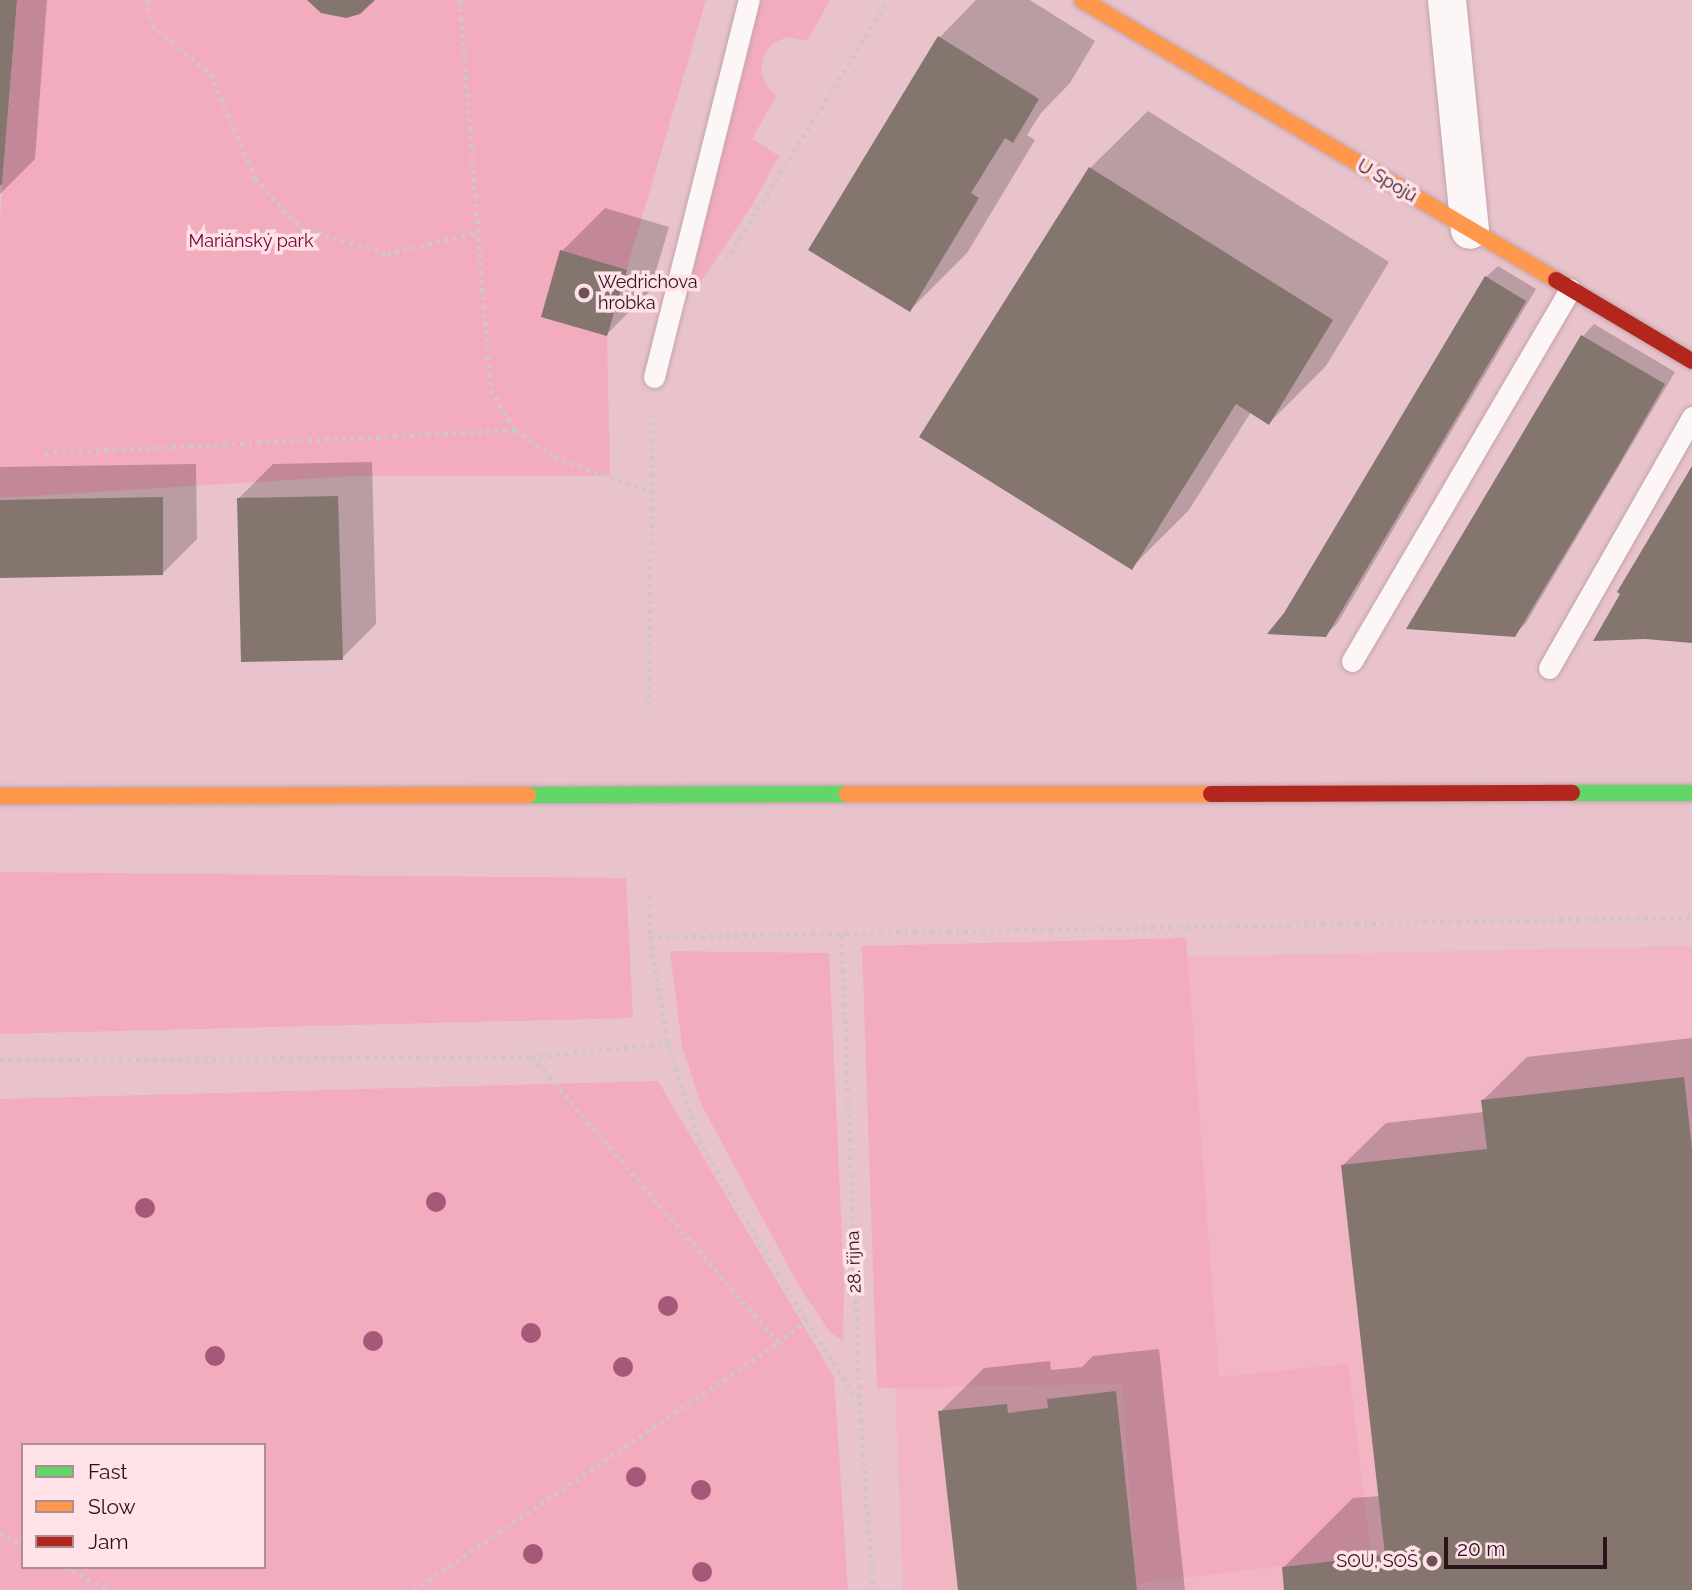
<!DOCTYPE html>
<meta charset="utf-8">
<style>
body{margin:0}
#map{position:relative;width:1692px;height:1590px;overflow:hidden;background:#e9c3cc;font-family:Raleway,sans-serif}
div>[style]{position:absolute}
.built>*{inset:0;background:#f1b5c4}
.green>*{inset:0;background:#f3abbe}
.shadow>*{inset:0;background:#0003}
.building>*{inset:0;background:#84766e}
.path>*{height:4.5px;margin-top:-2.25px;transform-origin:0;background:repeating-linear-gradient(90deg,#d0c5c8 0 3.5px,transparent 0 8.5px)}
.roads{filter:drop-shadow(0 0 2px #c2a4ab) drop-shadow(0 0 2px #c2a4ab)}
.lane>*{height:21px;margin:-10.5px;padding:0 10.5px;transform-origin:10.5px;border-radius:10.5px;background:#fcf6f7}
.street>*{height:38px;margin:-19px;padding:0 19px;transform-origin:19px;border-radius:19px;background:#fcf6f7}
.fast>*{height:16px;margin:-8px;padding:0 8px;transform-origin:8px;border-radius:8px;background:#63d668}
.slow>*{height:16px;margin:-8px;padding:0 8px;transform-origin:8px;border-radius:8px;background:#ff974d}
.jam>*{height:16px;margin:-8px;padding:0 8px;transform-origin:8px;border-radius:8px;background:#b3261e}
.trees>*{width:20px;height:20px;margin:-10px;border-radius:50%;background:#a55877}
.dots>*{width:19px;height:19px;translate:-50% -50%;box-sizing:border-box;border:4px solid #ffe1e8;border-radius:50%}
span{translate:-50% -50%;white-space:nowrap;text-align:center;line-height:1.15;-webkit-text-stroke:7px #ffe1e8;paint-order:stroke}
.street-label{font-size:18px;color:#2c121a}
.park-label{font-size:18px;color:#6d0032}
.poi-label{font-size:18px;color:#2c121a}
.left{translate:0 -50%;text-align:left}
.right{translate:-100% -50%;text-align:right}
.legend{position:absolute;left:21px;top:1443px;width:245px;height:126px;box-sizing:border-box;background:#ffe1e8;border:2px solid #ab8e96;margin:0;padding:9px 12px;list-style:none;font-size:21px;color:#2c121a}
.legend li{display:flex;align-items:center;gap:14px;height:35px}
.legend b{width:35px;border:2px solid #ab8e96}
.scale{position:absolute;left:1444px;top:1537px;width:163px;height:32px;box-sizing:border-box;border:4px solid #2c121a;border-top:0;padding-left:9px;font-size:21px;line-height:24px;white-space:nowrap;color:#2c121a;-webkit-text-stroke:5px #ffe1e8;paint-order:stroke}
</style>
<div id="map">
<div class="built">
<i style="clip-path:polygon(1692px 946px,1692px 1590px,903px 1590px,895px 1384px,1175px 957px)"></i>
</div>
<div class="green">
<i style="clip-path:polygon(17px 0,706px 0,607px 336px,610px 476px,352px 476px,0 498px,0 217px)"></i>
<i style="clip-path:polygon(759px 0,830px 0,807px 41px,787px 37px,772px 44px,763px 58px,761px 72px,766px 85px,776px 96px,752px 139px,779px 156px,752px 205px,696px 289px,690px 286px)"></i>
<i style="clip-path:polygon(0 872px,626px 878px,633px 1018px,0 1034px)"></i>
<i style="clip-path:polygon(1186px 938px,1219px 1377px,1348px 1364px,1371px 1556px,1136px 1583px,1122px 1384px,877px 1388px,862px 946px)"></i>
<i style="clip-path:polygon(670px 951px,829px 953px,844px 1282px,843px 1341px,830px 1332px,799px 1286px,701px 1104px,682px 1046px)"></i>
<i style="clip-path:polygon(evenodd,658px 1081px,834px 1377px,848px 1590px,0 1590px,0 1099px,658px 1081px,23px 1445px,264px 1445px,264px 1567px,23px 1567px,23px 1445px)"></i>
</div>
<div class="shadow">
<i style="clip-path:polygon(0 0,47px 0,35px 159px,0 194px)"></i>
<i style="clip-path:polygon(976px 0,1030px 0,1095px 41px,1070px 83px,1041px 113px,1027px 135px,1035px 140px,967px 253px,910px 310px,811px 250px,940px 37px)"></i>
<i style="clip-path:polygon(1148px 111px,1389px 262px,1326px 366px,1269px 423px,1251px 412px,1189px 510px,1132px 567px,1090px 168px)"></i>
<i style="clip-path:polygon(605px 208px,669px 227px,650px 291px,607px 334px,562px 251px)"></i>
<i style="clip-path:polygon(1498px 266px,1536px 289px,1337px 624px,1325px 635px,1486px 277px)"></i>
<i style="clip-path:polygon(1594px 324px,1675px 372px,1526px 623px,1514px 635px,1409px 627px,1583px 336px)"></i>
<i style="clip-path:polygon(372px 462px,376px 624px,342px 658px,238px 499px,273px 464px)"></i>
<i style="clip-path:polygon(196px 464px,197px 539px,163px 573px,0 576px,0 467px)"></i>
<i style="clip-path:polygon(1692px 1038px,1692px 1590px,1286px 1590px,1284px 1567px,1353px 1498px,1380px 1496px,1342px 1166px,1386px 1123px,1484px 1112px,1483px 1100px,1527px 1057px)"></i>
<i style="clip-path:polygon(1159px 1349px,1185px 1590px,960px 1590px,940px 1412px,984px 1368px,1050px 1361px,1051px 1370px,1082px 1367px,1093px 1356px)"></i>
</div>
<div class="building">
<i style="clip-path:polygon(0 0,17px 0,2px 185px,0 185px)"></i>
<i style="clip-path:polygon(307px 0,375px 0,360px 14px,346px 18px,321px 13px)"></i>
<i style="clip-path:polygon(938px 36px,1039px 99px,1013px 143px,1005px 138px,971px 193px,979px 198px,910px 312px,808px 250px)"></i>
<i style="clip-path:polygon(1089px 167px,1333px 320px,1269px 425px,1236px 404px,1132px 570px,919px 437px)"></i>
<i style="clip-path:polygon(560px 250px,627px 270px,607px 336px,541px 317px)"></i>
<i style="clip-path:polygon(1485px 276px,1526px 301px,1326px 637px,1267px 634px,1284px 613px)"></i>
<i style="clip-path:polygon(1581px 335px,1665px 384px,1616px 469px,1515px 637px,1406px 629px)"></i>
<i style="clip-path:polygon(1692px 466px,1692px 643px,1645px 639px,1593px 641px,1620px 594px,1617px 592px)"></i>
<i style="clip-path:polygon(338px 496px,343px 660px,241px 662px,237px 498px)"></i>
<i style="clip-path:polygon(163px 497px,163px 575px,0 578px,0 500px)"></i>
<i style="clip-path:polygon(1684px 1077px,1692px 1149px,1692px 1590px,1284px 1590px,1282px 1567px,1385px 1555px,1341px 1165px,1487px 1149px,1481px 1100px)"></i>
<i style="clip-path:polygon(1116px 1391px,1137px 1590px,958px 1590px,938px 1411px,1007px 1404px,1008px 1413px,1048px 1408px,1047px 1399px)"></i>
</div>
<div class="path">
<i style="left:147px;top:0;width:25px;rotate:79deg"></i>
<i style="left:152px;top:25px;width:77px;rotate:39.7deg"></i>
<i style="left:211px;top:74px;width:113px;rotate:67.1deg"></i>
<i style="left:255px;top:178px;width:68px;rotate:47.4deg"></i>
<i style="left:301px;top:228px;width:90px;rotate:16.8deg"></i>
<i style="left:387px;top:254px;width:94px;rotate:-13.6deg"></i>
<i style="left:460px;top:0;width:391px;rotate:85.5deg"></i>
<i style="left:491px;top:390px;width:47px;rotate:59deg"></i>
<i style="left:515px;top:430px;width:48px;rotate:34deg"></i>
<i style="left:555px;top:457px;width:102px;rotate:20deg"></i>
<i style="left:726px;top:260px;width:306px;rotate:-58.1deg"></i>
<i style="left:45px;top:453px;width:471px;rotate:-2.8deg"></i>
<i style="left:648px;top:706px;width:290px;rotate:-89deg"></i>
<i style="left:650px;top:896px;width:41px;rotate:90deg"></i>
<i style="left:650px;top:937px;width:108px;rotate:80.4deg"></i>
<i style="left:668px;top:1043px;width:103px;rotate:72.4deg"></i>
<i style="left:699px;top:1141px;width:209px;rotate:59.1deg"></i>
<i style="left:806px;top:1320px;width:95px;rotate:57deg"></i>
<i style="left:842px;top:935px;width:467px;rotate:87.8deg"></i>
<i style="left:860px;top:1402px;width:188px;rotate:86deg"></i>
<i style="left:650px;top:937px;width:1042px;rotate:-1.1deg"></i>
<i style="left:532px;top:1057px;width:376px;rotate:49.2deg"></i>
<i style="left:0;top:1060px;width:531px;rotate:-0.32deg"></i>
<i style="left:531px;top:1057px;width:138px;rotate:-5.8deg"></i>
<i style="left:0;top:1533px;width:26px;rotate:28deg"></i>
<i style="left:65px;top:1567px;width:49px;rotate:28.1deg"></i>
<i style="left:414px;top:1590px;width:440px;rotate:-34.2deg"></i>
<i style="left:778px;top:1343px;width:36px;rotate:-39deg"></i>
</div>
<div class="roads">
<div class="lane">
<i style="left:654px;top:377px;width:389px;rotate:-75.9deg"></i>
<i style="left:1352px;top:661px;width:431px;rotate:-59.6deg"></i>
<i style="left:1549px;top:668px;width:289px;rotate:-60.3deg"></i>
</div>
<div class="street">
<i style="left:1447px;top:0;width:231px;rotate:84.3deg"></i>
</div>
<div class="fast">
<i style="left:1572px;top:793px;width:120px"></i>
<i style="left:528px;top:795px;width:319px;rotate:-0.2deg"></i>
</div>
<div class="slow">
<i style="left:1082px;top:0;width:551px;rotate:30.57deg"></i>
<i style="left:847px;top:794px;width:364px"></i>
<i style="left:0;top:796px;width:528px;rotate:-0.11deg"></i>
</div>
<div class="jam">
<i style="left:1556px;top:280px;width:158px;rotate:30.8deg"></i>
<i style="left:1211px;top:794px;width:361px;rotate:-0.2deg"></i>
</div>
</div>
<div class="trees">
<i style="left:436px;top:1202px"></i>
<i style="left:145px;top:1208px"></i>
<i style="left:668px;top:1306px"></i>
<i style="left:531px;top:1333px"></i>
<i style="left:373px;top:1341px"></i>
<i style="left:215px;top:1356px"></i>
<i style="left:623px;top:1367px"></i>
<i style="left:636px;top:1477px"></i>
<i style="left:701px;top:1490px"></i>
<i style="left:533px;top:1554px"></i>
<i style="left:702px;top:1572px"></i>
</div>
<div class="dots">
<i style="left:584px;top:293px;background:#6e5058"></i>
<i style="left:1432px;top:1561px;background:#6e5058"></i>
</div>
<div class="street-label">
<span style="left:1387px;top:181px;rotate:31deg">U Spojů</span>
<span style="left:854px;top:1262px;rotate:-92deg">28. října</span>
</div>
<div class="park-label">
<span style="left:251px;top:241px">Mariánský park</span>
</div>
<div class="poi-label">
<span class="left" style="left:598px;top:293px">Wedrichova<br>hrobka</span>
<span class="right" style="left:1418px;top:1561px">SOU, SOŠ</span>
</div>
<ul class="legend">
<li><b style="height:9px;background:#63d668"></b>Fast</li>
<li><b style="height:9px;background:#ff974d"></b>Slow</li>
<li><b style="height:9px;background:#b3261e"></b>Jam</li>
</ul>
<div class="scale">20 m</div>
</div>
